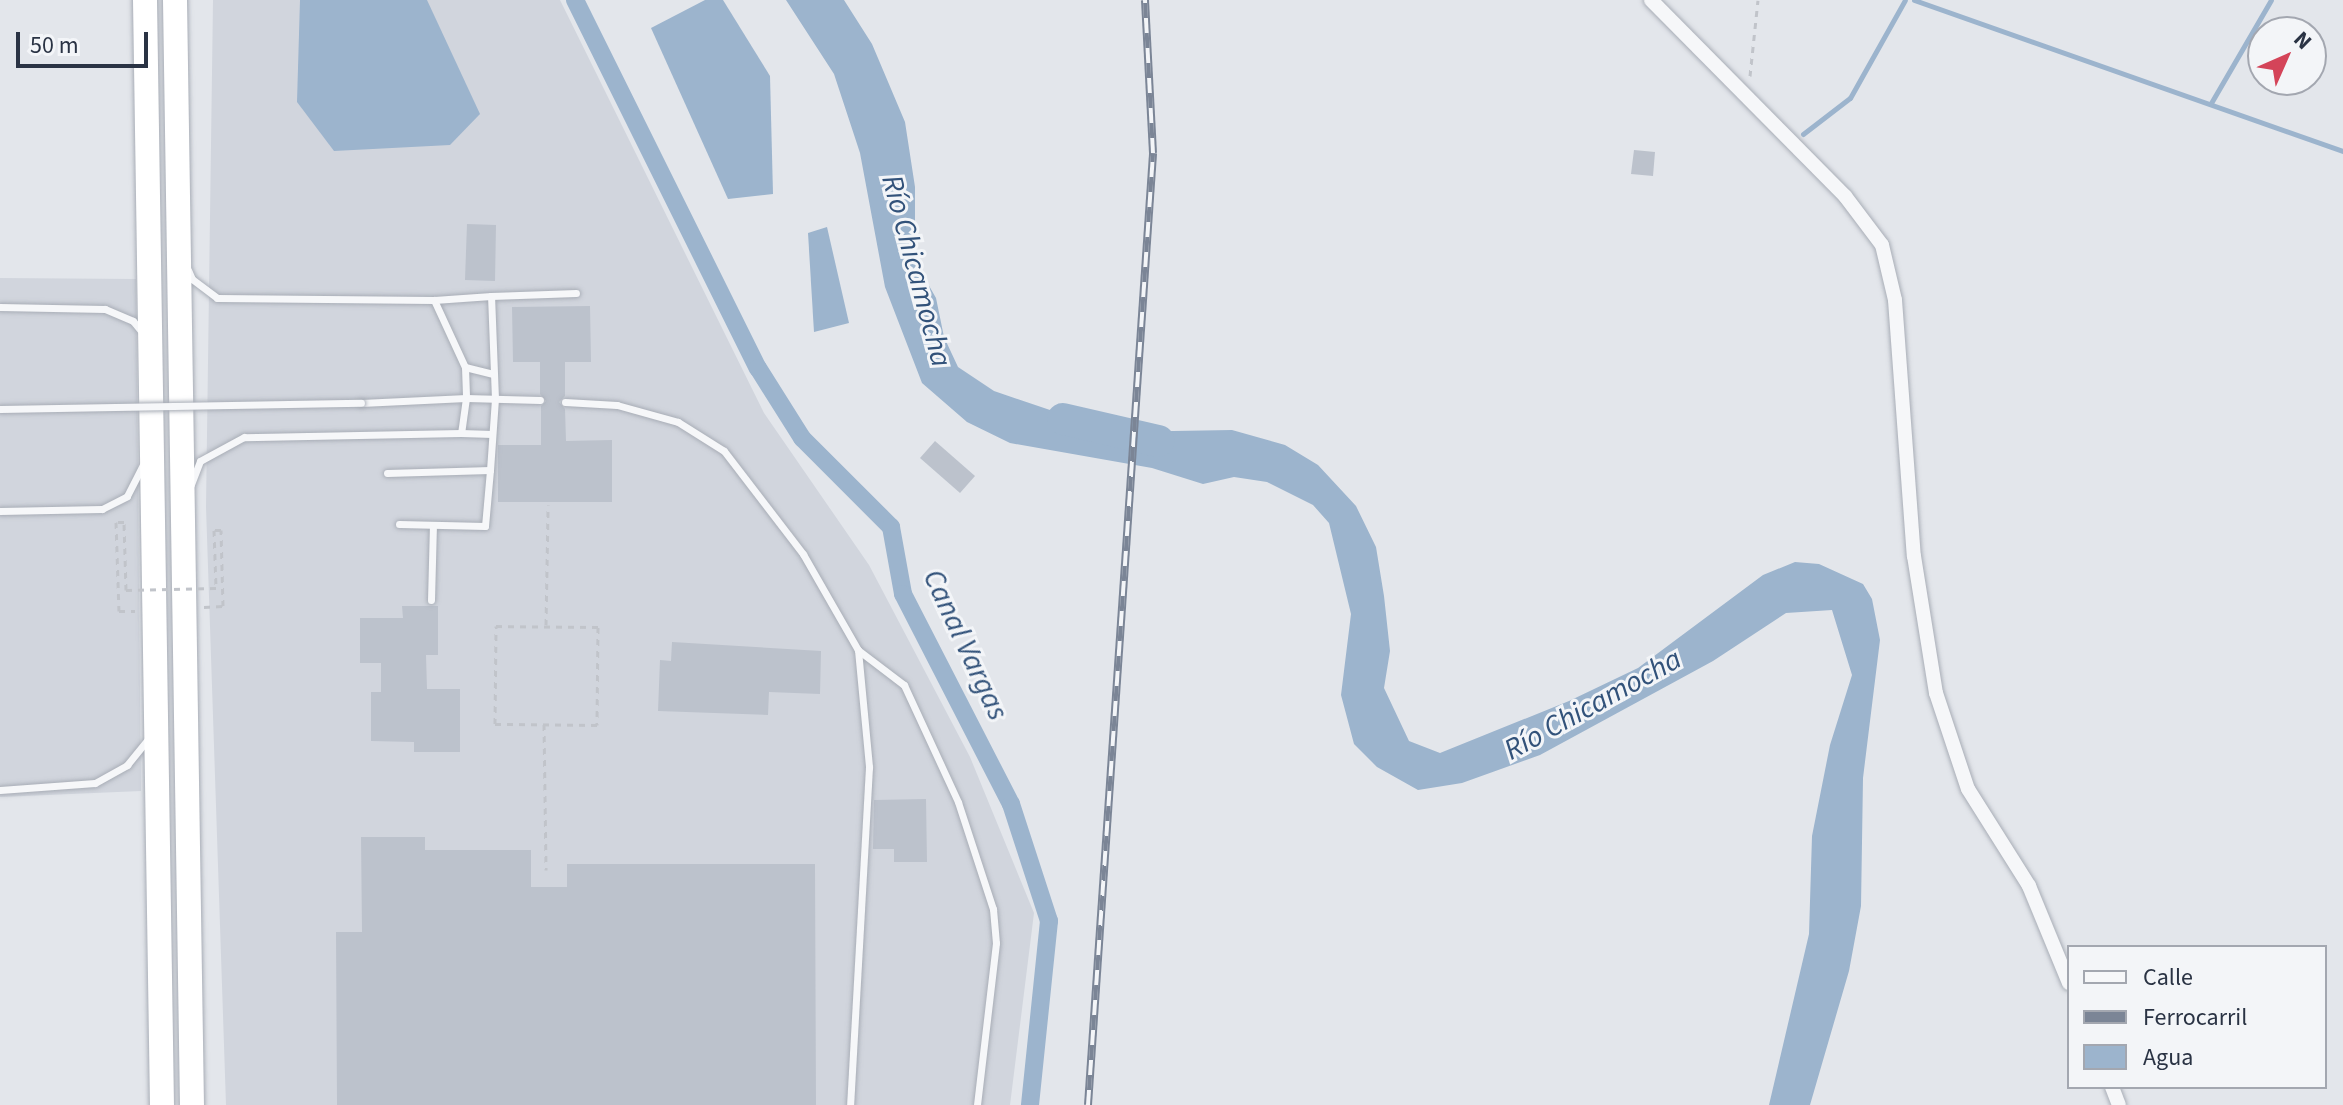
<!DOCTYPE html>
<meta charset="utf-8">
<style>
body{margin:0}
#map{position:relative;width:2343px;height:1105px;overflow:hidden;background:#e3e6eb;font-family:"Source Sans 3",sans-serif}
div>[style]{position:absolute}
.built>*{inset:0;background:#d1d5dd}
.water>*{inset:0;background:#9cb4cd}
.stream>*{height:5px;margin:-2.5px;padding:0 2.5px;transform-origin:2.5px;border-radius:2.5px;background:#9cb4cd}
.canal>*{height:18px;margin:-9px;padding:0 9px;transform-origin:9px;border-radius:9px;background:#9cb4cd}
.river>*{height:32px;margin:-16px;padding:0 16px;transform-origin:16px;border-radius:16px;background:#9cb4cd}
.building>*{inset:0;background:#bcc2cc}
.path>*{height:3px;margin-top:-1.5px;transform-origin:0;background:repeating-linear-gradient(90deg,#c1c4ca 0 6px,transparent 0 12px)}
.roads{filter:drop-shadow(0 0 2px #a8adb6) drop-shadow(0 0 2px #a8adb6)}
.service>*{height:7px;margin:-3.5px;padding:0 3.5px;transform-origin:3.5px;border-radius:3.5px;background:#f6f7f9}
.minor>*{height:14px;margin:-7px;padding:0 7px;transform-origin:7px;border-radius:7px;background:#f6f7f9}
.trunk>*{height:24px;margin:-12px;padding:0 12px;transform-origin:12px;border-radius:12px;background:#fff}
.rail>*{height:8px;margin-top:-4px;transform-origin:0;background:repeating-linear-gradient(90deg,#f3f5f8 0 15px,#7b8596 0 30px);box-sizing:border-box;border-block:2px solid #7b8596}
.path-bridge>*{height:3px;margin-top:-1.5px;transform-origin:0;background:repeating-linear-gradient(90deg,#c1c4ca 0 6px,transparent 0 12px)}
.bridges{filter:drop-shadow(0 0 2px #a8adb6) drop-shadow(0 0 2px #a8adb6)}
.service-bridge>*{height:7px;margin:-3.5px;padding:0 3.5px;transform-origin:3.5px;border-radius:3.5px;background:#f6f7f9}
span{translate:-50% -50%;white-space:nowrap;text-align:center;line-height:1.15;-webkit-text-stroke:6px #f3f5f8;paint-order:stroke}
.water-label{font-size:30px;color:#32527a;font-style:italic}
.legend{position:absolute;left:2067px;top:945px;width:260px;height:144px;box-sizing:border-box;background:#f3f5f8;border:2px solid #a3a7b0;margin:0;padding:10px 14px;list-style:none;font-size:24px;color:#2a3344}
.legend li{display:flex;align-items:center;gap:16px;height:40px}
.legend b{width:40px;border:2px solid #a3a7b0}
.north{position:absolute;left:2247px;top:16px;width:80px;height:80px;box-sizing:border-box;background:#f3f5f8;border:2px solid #a3a7b0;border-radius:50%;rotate:45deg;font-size:22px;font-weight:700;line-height:32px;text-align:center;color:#2a3344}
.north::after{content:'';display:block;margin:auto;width:28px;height:36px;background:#d44459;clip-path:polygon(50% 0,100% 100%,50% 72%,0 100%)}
.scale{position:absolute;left:16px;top:32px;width:132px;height:36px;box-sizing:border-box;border:4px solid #2a3344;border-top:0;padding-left:10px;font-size:24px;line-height:28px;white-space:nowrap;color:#2a3344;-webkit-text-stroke:6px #f3f5f8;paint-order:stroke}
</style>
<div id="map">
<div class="built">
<i style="clip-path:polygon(213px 0,560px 0,764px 413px,869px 565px,970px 757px,1034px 913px,1010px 1105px,226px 1105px,206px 507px)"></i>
<i style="clip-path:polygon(0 278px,136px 279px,141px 791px,0 797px)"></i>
</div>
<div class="water">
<i style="clip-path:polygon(300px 0,427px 0,480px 114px,450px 145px,334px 151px,297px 102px)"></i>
<i style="clip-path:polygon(705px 0,723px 0,770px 76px,773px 194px,728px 199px,651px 28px)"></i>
<i style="clip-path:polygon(786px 0,844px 0,872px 44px,905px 122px,915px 187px,915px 261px,936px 298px,944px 337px,958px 367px,994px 391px,1115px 432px,1232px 430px,1285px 445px,1318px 465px,1356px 506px,1376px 547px,1384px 596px,1390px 651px,1384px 688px,1409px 741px,1440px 753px,1569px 701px,1638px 668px,1763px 575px,1795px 562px,1819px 564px,1863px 584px,1872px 599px,1880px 640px,1863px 778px,1861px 906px,1849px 971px,1810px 1105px,1769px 1105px,1809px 934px,1812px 836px,1830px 745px,1852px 675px,1832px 610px,1786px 613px,1713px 661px,1540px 755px,1462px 783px,1418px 790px,1377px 767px,1354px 744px,1341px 695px,1351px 614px,1329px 523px,1313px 505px,1267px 482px,1234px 477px,1203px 484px,1152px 468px,1010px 443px,967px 422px,922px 383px,885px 287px,860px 153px,834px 74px)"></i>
<i style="clip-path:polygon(827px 227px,849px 323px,814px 332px,808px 233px)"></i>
</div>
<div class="stream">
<i style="left:1914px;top:0;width:455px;rotate:19.4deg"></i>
<i style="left:2211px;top:103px;width:119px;rotate:-59.8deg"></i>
<i style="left:1803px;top:134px;width:59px;rotate:-37.5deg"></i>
<i style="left:1850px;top:98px;width:112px;rotate:-60.7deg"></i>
</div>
<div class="canal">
<i style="left:575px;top:0;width:411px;rotate:63.6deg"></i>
<i style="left:758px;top:368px;width:83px;rotate:57.8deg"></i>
<i style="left:802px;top:438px;width:126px;rotate:45deg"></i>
<i style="left:891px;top:527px;width:68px;rotate:79.8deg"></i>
<i style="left:903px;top:594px;width:236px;rotate:62.8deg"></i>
<i style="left:1011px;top:804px;width:123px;rotate:72deg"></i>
<i style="left:1049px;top:921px;width:185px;rotate:95.9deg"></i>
</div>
<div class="river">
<i style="left:1063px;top:419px;width:98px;rotate:13deg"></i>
</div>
<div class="building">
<i style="clip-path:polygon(1634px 150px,1655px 152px,1653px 176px,1631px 174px)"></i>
<i style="clip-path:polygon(467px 224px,496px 225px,495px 281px,465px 280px)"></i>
<i style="clip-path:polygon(590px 306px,591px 362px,565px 362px,565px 396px,559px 402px,565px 409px,566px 441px,612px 440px,612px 502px,498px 502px,498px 445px,541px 445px,541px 406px,546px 401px,540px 394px,540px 362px,513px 362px,512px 307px)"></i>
<i style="clip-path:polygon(935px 441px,975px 476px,960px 493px,920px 458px)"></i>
<i style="clip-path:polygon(402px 606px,438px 606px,438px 655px,426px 655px,427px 689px,460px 689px,460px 752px,414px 752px,414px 742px,371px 741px,371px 692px,381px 692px,381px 663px,360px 663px,360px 618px,403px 618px)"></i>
<i style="clip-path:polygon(672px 642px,821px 651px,820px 694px,769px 692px,768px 715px,658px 711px,660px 660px,671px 661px)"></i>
<i style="clip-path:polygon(926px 799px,927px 862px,894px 862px,894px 849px,873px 849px,874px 800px)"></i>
<i style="clip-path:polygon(361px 837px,425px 837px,425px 850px,531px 850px,531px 887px,567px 887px,567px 864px,815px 864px,816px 1105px,337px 1105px,336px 932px,362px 932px)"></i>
</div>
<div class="path">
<i style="left:1750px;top:76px;width:76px;rotate:-84deg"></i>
<i style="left:126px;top:590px;width:68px;rotate:-91.7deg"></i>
<i style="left:124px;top:522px;width:8px;rotate:180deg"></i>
<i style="left:116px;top:522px;width:89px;rotate:88.1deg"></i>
<i style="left:119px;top:611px;width:16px"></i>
<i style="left:204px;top:607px;width:19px;rotate:-3deg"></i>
<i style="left:223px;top:606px;width:76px;rotate:-91.5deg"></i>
<i style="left:221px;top:530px;width:7px;rotate:180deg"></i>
<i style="left:214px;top:530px;width:58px;rotate:88deg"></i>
<i style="left:546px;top:625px;width:120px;rotate:-89deg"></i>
<i style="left:496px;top:626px;width:102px;rotate:0.6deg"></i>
<i style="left:598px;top:627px;width:98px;rotate:90.6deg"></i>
<i style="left:597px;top:725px;width:102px;rotate:-179.4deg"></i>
<i style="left:495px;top:724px;width:98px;rotate:-89.4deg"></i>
<i style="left:544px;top:724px;width:146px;rotate:89.2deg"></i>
</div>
<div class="roads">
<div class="service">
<i style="left:188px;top:270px;width:10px;rotate:66deg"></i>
<i style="left:192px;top:279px;width:31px;rotate:37deg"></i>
<i style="left:217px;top:298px;width:217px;rotate:0.5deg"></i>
<i style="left:434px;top:300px;width:74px;rotate:65.2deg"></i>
<i style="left:465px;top:367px;width:31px;rotate:88deg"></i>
<i style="left:466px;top:398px;width:35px;rotate:98deg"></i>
<i style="left:461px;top:433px;width:217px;rotate:178.9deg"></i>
<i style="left:244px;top:437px;width:50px;rotate:151.4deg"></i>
<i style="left:200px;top:461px;width:26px;rotate:111deg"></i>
<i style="left:491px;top:296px;width:85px;rotate:-2deg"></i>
<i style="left:0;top:307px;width:105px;rotate:1.1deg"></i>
<i style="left:105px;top:309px;width:30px;rotate:23deg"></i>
<i style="left:133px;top:321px;width:14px;rotate:51deg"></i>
<i style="left:465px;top:367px;width:29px;rotate:14deg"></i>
<i style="left:565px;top:402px;width:52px;rotate:3.3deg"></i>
<i style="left:617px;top:405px;width:63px;rotate:15.6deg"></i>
<i style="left:678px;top:422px;width:54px;rotate:32.2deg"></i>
<i style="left:724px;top:451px;width:130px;rotate:52.5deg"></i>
<i style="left:803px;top:554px;width:111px;rotate:60.2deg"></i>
<i style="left:858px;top:650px;width:118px;rotate:84.6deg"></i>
<i style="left:869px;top:767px;width:339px;rotate:93.2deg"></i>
<i style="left:361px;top:403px;width:105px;rotate:-2.7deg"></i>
<i style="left:466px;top:398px;width:74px;rotate:1.5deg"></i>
<i style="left:461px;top:433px;width:31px;rotate:2deg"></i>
<i style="left:387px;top:473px;width:103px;rotate:-1.7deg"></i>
<i style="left:490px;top:470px;width:71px;rotate:-86deg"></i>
<i style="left:495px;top:399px;width:103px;rotate:-92.2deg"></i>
<i style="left:491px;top:296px;width:57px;rotate:176deg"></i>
<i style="left:0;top:511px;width:102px;rotate:-1.1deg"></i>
<i style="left:102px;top:509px;width:28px;rotate:-27deg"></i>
<i style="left:127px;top:496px;width:35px;rotate:-63deg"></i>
<i style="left:399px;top:524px;width:86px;rotate:1.3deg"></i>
<i style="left:485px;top:526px;width:56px;rotate:-84.9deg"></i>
<i style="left:431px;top:600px;width:74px;rotate:-88.5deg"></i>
<i style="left:858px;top:650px;width:58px;rotate:37.3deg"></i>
<i style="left:904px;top:685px;width:129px;rotate:65.2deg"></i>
<i style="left:958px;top:802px;width:113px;rotate:71.9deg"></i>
<i style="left:993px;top:909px;width:34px;rotate:85deg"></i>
<i style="left:996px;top:943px;width:163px;rotate:96.7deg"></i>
<i style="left:0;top:790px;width:95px;rotate:-4.2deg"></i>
<i style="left:95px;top:783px;width:37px;rotate:-29deg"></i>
<i style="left:127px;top:765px;width:33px;rotate:-51deg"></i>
</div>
<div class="minor">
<i style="left:1651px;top:0;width:276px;rotate:45.3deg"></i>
<i style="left:1845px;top:196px;width:61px;rotate:52.9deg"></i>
<i style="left:1882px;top:245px;width:57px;rotate:76.7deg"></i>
<i style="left:1895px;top:300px;width:257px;rotate:85.8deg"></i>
<i style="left:1914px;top:556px;width:139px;rotate:80.9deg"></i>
<i style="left:1936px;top:693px;width:101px;rotate:71.6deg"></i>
<i style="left:1968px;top:789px;width:115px;rotate:57.8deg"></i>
<i style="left:2029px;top:886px;width:105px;rotate:67.6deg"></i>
<i style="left:2112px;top:1087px;width:19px;rotate:69deg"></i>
</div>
<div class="trunk">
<i style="left:145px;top:0;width:1105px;rotate:89.12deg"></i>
<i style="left:175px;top:0;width:1105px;rotate:89.12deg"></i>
</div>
</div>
<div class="rail">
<i style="left:1088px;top:1105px;width:954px;rotate:-86.09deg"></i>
<i style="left:1153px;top:153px;width:153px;rotate:-93deg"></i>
</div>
<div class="path-bridge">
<i style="left:126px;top:590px;width:90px;rotate:-1.3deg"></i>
</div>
<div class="bridges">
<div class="service-bridge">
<i style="left:0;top:409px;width:361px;rotate:-1deg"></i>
</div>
</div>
<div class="water-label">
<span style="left:916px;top:271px;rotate:75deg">Río Chicamocha</span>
<span style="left:965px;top:645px;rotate:65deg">Canal Vargas</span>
<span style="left:1593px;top:705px;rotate:-29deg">Río Chicamocha</span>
</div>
<ul class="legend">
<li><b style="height:10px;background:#f6f7f9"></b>Calle</li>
<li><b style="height:10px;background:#7b8596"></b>Ferrocarril</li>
<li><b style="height:22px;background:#9cb4cd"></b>Agua</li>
</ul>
<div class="north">N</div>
<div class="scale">50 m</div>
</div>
